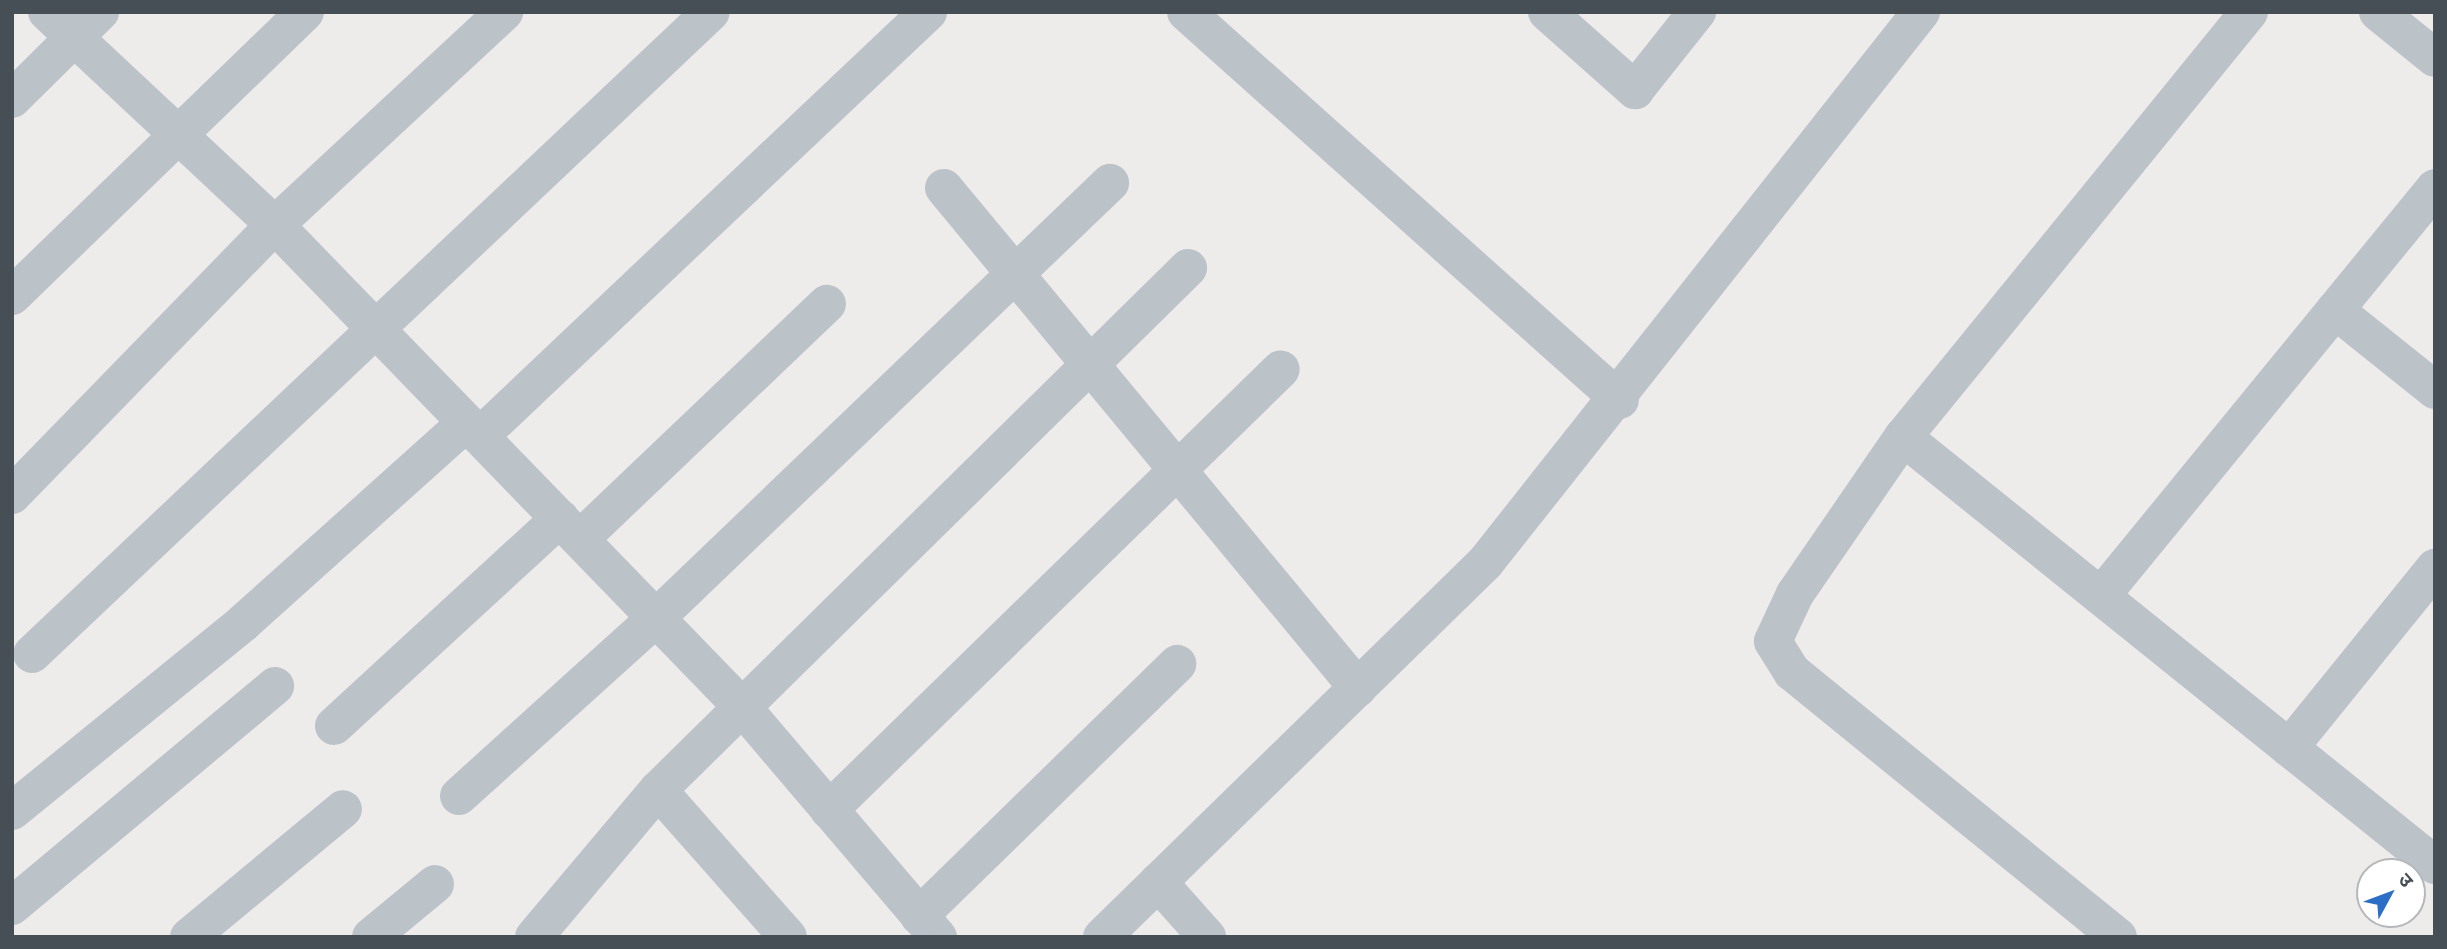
<!DOCTYPE html>
<meta charset="utf-8">
<style>
body{margin:0}
#map{position:relative;width:2447px;height:949px;overflow:hidden;background:#eeebeb;font-family:Inter,"Noto Sans Devanagari",sans-serif}
div>[style]{position:absolute}
.minor>*{height:38px;margin:-19px;padding:0 19px;transform-origin:19px;border-radius:19px;background:#bbc3c9}
span{translate:-50% -50%;white-space:nowrap;text-align:center;line-height:1.15;-webkit-text-stroke:5px #fff;paint-order:stroke}
.frame{position:absolute;inset:0;border:14px solid #464e56;pointer-events:none}
.north{position:absolute;left:2356px;top:858px;width:70px;height:70px;box-sizing:border-box;background:#fff;border:2px solid #b5b8bb;border-radius:50%;rotate:49deg;font-size:19px;font-weight:700;line-height:28px;text-align:center;color:#464e56}
.north::after{content:'';display:block;margin:auto;width:24px;height:32px;background:#2d6ec7;clip-path:polygon(50% 0,100% 100%,50% 72%,0 100%)}
</style>
<div id="map">
<div class="minor">
<i style="left:47px;top:12px;width:312px;rotate:43.1deg"></i>
<i style="left:275px;top:225px;width:673px;rotate:45.9deg"></i>
<i style="left:743px;top:708px;width:301px;rotate:49.6deg"></i>
<i style="left:1186px;top:12px;width:582px;rotate:41.8deg"></i>
<i style="left:1547px;top:12px;width:118px;rotate:41.6deg"></i>
<i style="left:1635px;top:90px;width:100px;rotate:-51.5deg"></i>
<i style="left:2378px;top:12px;width:73px;rotate:38.9deg"></i>
<i style="left:12px;top:99px;width:124px;rotate:-44.7deg"></i>
<i style="left:944px;top:188px;width:649px;rotate:50.38deg"></i>
<i style="left:12px;top:296px;width:408px;rotate:-44.1deg"></i>
<i style="left:2335px;top:310px;width:128px;rotate:38.7deg"></i>
<i style="left:480px;top:436px;width:617px;rotate:-43.42deg"></i>
<i style="left:1903px;top:437px;width:683px;rotate:38.82deg"></i>
<i style="left:12px;top:495px;width:377px;rotate:-45.8deg"></i>
<i style="left:275px;top:225px;width:313px;rotate:-42.9deg"></i>
<i style="left:580px;top:539px;width:341px;rotate:-43.6deg"></i>
<i style="left:2101px;top:596px;width:527px;rotate:-50.7deg"></i>
<i style="left:32px;top:654px;width:934px;rotate:-43.4deg"></i>
<i style="left:334px;top:726px;width:307px;rotate:-42.6deg"></i>
<i style="left:2289px;top:748px;width:232px;rotate:-51deg"></i>
<i style="left:658px;top:790px;width:196px;rotate:48.5deg"></i>
<i style="left:459px;top:796px;width:266px;rotate:-42.1deg"></i>
<i style="left:656px;top:618px;width:629px;rotate:-43.78deg"></i>
<i style="left:829px;top:810px;width:631px;rotate:-44.29deg"></i>
<i style="left:12px;top:811px;width:298px;rotate:-39.1deg"></i>
<i style="left:243px;top:623px;width:300px;rotate:-41.9deg"></i>
<i style="left:1158px;top:882px;width:74px;rotate:48.3deg"></i>
<i style="left:12px;top:906px;width:343px;rotate:-39.9deg"></i>
<i style="left:919px;top:916px;width:361px;rotate:-44.3deg"></i>
<i style="left:189px;top:937px;width:200px;rotate:-39.7deg"></i>
<i style="left:371px;top:937px;width:83px;rotate:-39.6deg"></i>
<i style="left:534px;top:937px;width:192px;rotate:-49.9deg"></i>
<i style="left:658px;top:790px;width:744px;rotate:-44.56deg"></i>
<i style="left:1102px;top:937px;width:535px;rotate:-44.32deg"></i>
<i style="left:1485px;top:563px;width:703px;rotate:-51.65deg"></i>
<i style="left:2118px;top:937px;width:420px;rotate:-140.9deg"></i>
<i style="left:1792px;top:672px;width:36px;rotate:-122deg"></i>
<i style="left:1773px;top:641px;width:52px;rotate:-64.9deg"></i>
<i style="left:1795px;top:594px;width:191px;rotate:-55.5deg"></i>
<i style="left:1903px;top:437px;width:548px;rotate:-50.85deg"></i>
</div>
<div class="frame"></div>
<div class="north">उ</div>
</div>
